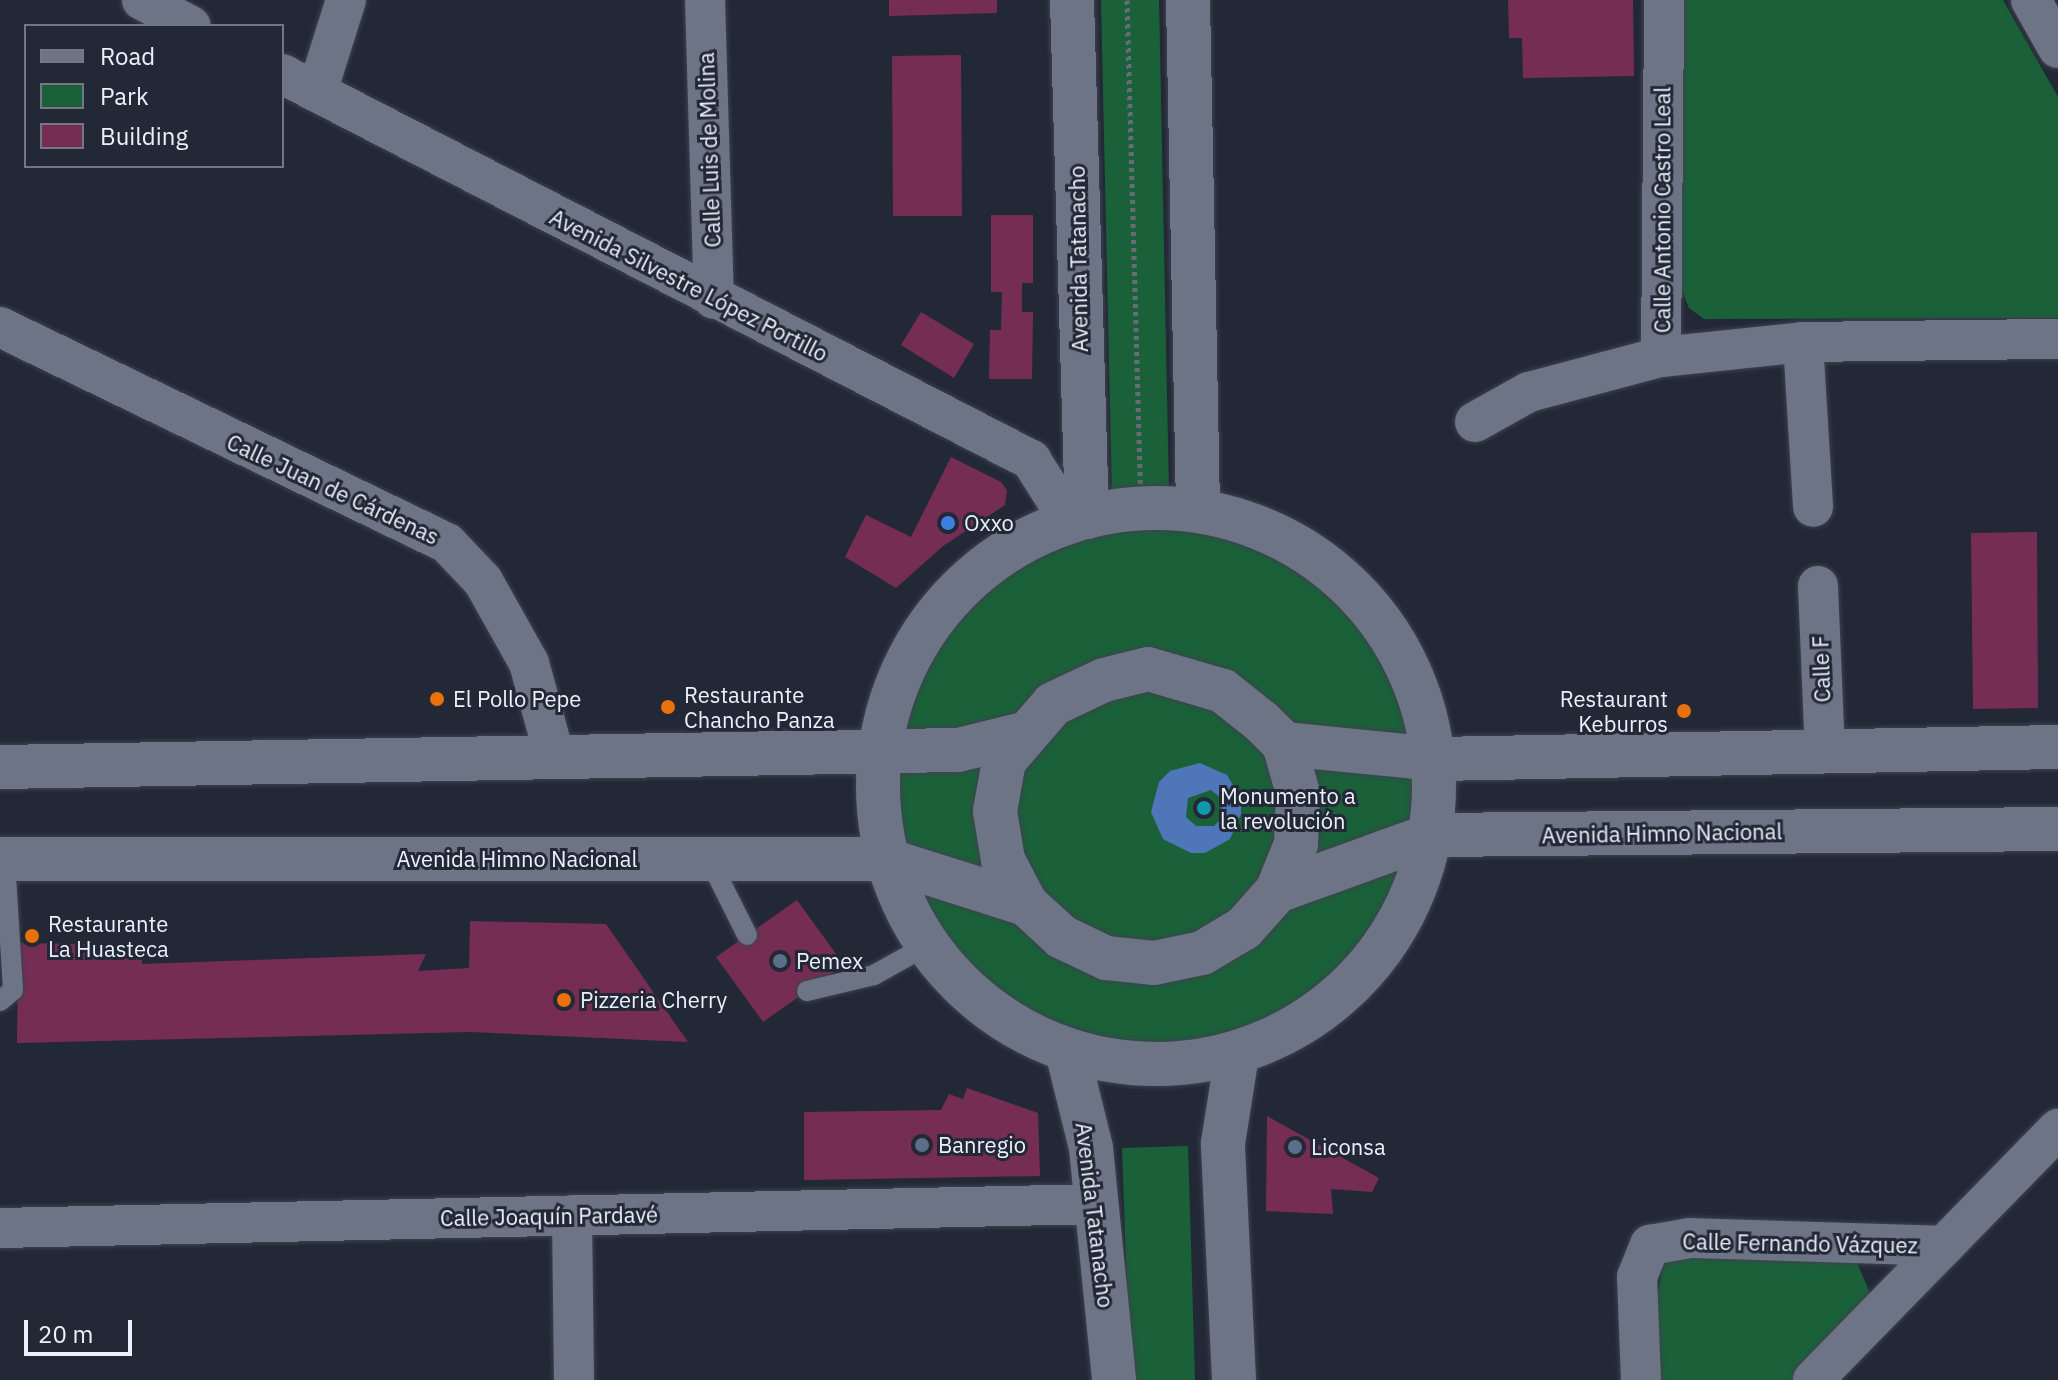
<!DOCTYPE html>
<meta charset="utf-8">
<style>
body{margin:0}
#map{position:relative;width:2058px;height:1380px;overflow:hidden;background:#232837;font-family:"IBM Plex Sans",sans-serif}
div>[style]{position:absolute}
.green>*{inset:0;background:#1a6139}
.round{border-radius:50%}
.water>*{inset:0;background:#4f76b8}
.building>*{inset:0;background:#762d54}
.path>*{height:5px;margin-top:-2.5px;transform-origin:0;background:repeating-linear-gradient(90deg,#676c79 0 4px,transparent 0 8px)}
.roads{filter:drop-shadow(0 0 2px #3d424e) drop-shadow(0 0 2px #3d424e)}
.lane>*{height:20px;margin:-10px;padding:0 10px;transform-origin:10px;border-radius:10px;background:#6d7485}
.street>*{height:40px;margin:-20px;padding:0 20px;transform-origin:20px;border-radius:20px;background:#6d7485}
.secondary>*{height:44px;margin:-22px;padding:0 22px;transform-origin:22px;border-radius:22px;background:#6d7485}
.secondary>.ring{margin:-22px;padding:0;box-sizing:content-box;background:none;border:44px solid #6d7485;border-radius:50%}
.dots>*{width:22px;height:22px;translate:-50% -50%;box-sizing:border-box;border:4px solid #232837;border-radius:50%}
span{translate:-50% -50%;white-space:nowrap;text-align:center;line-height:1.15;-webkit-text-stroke:6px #232837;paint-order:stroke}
.street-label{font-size:22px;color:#ecf0fa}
.poi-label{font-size:22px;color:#ecf0fa}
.left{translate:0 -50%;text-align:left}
.right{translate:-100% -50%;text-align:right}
.legend{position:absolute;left:24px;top:24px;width:260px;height:144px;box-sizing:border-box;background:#232837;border:2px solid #737885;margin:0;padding:10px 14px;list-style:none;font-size:24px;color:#ecf0fa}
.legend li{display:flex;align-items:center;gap:16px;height:40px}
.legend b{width:40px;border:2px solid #737885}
.scale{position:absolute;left:24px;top:1320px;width:108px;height:36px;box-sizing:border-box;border:4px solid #ecf0fa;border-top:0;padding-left:10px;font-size:24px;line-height:28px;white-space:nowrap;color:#ecf0fa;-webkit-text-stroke:6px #232837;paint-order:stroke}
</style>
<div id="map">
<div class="green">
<i style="clip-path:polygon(1101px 0,1159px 0,1169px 493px,1112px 498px)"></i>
<i style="clip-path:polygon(1681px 0,2003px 0,2058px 97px,2058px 318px,1704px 319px,1689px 308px,1681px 288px)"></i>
<i class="round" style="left:878px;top:508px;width:556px;height:556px"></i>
<i style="clip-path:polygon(1188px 1146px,1195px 1380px,1130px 1380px,1122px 1148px)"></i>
<i style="clip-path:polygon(1852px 1251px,1872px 1298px,1792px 1380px,1657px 1380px,1650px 1344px,1664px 1257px)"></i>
</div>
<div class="water">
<i style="clip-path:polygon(evenodd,1200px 763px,1227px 775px,1241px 799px,1241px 814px,1230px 839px,1205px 853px,1191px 853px,1163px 839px,1151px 812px,1159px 782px,1170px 771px,1200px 763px,1211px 790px,1221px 798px,1223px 817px,1214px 826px,1196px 826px,1186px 817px,1188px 798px,1211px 790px)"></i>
</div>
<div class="building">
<i style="clip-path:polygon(889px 0,997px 0,997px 13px,889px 16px)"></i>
<i style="clip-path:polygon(1508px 0,1633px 0,1634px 76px,1523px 78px,1522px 38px,1509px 38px)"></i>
<i style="clip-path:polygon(961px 55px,962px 216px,893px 216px,892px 56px)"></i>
<i style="clip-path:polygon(991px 215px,1033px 215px,1033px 283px,1022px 283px,1022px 312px,1033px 312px,1032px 379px,989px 379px,990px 330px,1001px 330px,1002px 292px,991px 292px)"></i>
<i style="clip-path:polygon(921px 312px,974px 344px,954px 378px,901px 345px)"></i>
<i style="clip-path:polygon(951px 457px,1001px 482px,1007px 490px,1005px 505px,943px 546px,896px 588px,845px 557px,866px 515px,911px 537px)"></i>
<i style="clip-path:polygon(2037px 532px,2038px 708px,1973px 709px,1971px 533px)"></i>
<i style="clip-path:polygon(797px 900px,844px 965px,763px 1022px,716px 957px)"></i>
<i style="clip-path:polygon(470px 921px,606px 924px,688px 1042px,470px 1032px,17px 1043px,18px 943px,142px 945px,142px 964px,426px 954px,418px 971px,469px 968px)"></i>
<i style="clip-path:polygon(967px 1088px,1038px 1113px,1040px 1176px,804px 1180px,804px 1112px,941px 1110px,949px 1094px,963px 1099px)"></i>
<i style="clip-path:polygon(1267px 1116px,1379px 1178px,1372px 1192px,1331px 1189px,1333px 1214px,1266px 1211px)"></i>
</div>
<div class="path">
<i style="left:1127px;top:0;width:510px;rotate:88.43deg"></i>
</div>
<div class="roads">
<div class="lane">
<i style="left:709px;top:859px;width:85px;rotate:63.4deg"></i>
<i style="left:807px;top:991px;width:69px;rotate:-13.4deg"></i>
<i style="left:874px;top:975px;width:60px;rotate:-29.1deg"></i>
<i style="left:0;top:1001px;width:17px;rotate:-40deg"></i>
<i style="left:13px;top:990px;width:131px;rotate:-93.5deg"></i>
</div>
<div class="street">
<i style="left:142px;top:0;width:55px;rotate:28deg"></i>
<i style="left:705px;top:0;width:299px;rotate:88.3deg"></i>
<i style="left:2031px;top:0;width:55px;rotate:60.6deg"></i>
<i style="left:282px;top:74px;width:843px;rotate:27.26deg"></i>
<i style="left:1031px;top:460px;width:75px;rotate:57.6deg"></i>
<i style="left:317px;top:92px;width:96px;rotate:-72.5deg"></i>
<i style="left:0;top:327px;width:496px;rotate:25.8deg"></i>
<i style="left:447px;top:543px;width:52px;rotate:46.5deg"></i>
<i style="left:483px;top:581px;width:94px;rotate:60.7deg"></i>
<i style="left:529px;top:663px;width:98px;rotate:74.7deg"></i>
<i style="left:1803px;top:342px;width:165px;rotate:86.5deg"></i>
<i style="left:1661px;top:357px;width:357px;rotate:-89.5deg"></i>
<i style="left:1475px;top:422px;width:62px;rotate:-29.1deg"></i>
<i style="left:1529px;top:392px;width:137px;rotate:-14.9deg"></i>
<i style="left:1661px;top:357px;width:143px;rotate:-6deg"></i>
<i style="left:1803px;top:342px;width:255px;rotate:-0.7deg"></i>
<i style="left:1818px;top:586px;width:166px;rotate:87.6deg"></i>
<i style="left:572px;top:1215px;width:165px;rotate:89.3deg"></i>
<i style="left:0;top:1228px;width:1097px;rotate:-1.25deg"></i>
<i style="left:1641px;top:1380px;width:103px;rotate:-92.2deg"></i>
<i style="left:1637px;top:1277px;width:35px;rotate:-68deg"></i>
<i style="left:1650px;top:1245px;width:41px;rotate:-9.9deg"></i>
<i style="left:1690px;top:1238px;width:254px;rotate:1.8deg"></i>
<i style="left:1813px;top:1380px;width:351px;rotate:-45.7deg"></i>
</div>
<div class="secondary">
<i style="left:1072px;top:0;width:517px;rotate:88.34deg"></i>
<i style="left:1188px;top:0;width:509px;rotate:88.87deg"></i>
<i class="ring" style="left:878px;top:508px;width:512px;height:512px"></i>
<i style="left:1148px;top:669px;width:78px;rotate:16.3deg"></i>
<i style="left:1223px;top:691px;width:50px;rotate:38.5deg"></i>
<i style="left:1262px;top:722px;width:31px;rotate:45deg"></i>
<i style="left:1284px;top:744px;width:51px;rotate:74.1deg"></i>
<i style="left:1298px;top:793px;width:51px;rotate:92.2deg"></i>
<i style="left:1296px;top:844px;width:51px;rotate:112deg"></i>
<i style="left:1277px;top:891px;width:50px;rotate:131.7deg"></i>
<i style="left:1244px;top:928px;width:49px;rotate:149.2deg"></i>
<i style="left:1202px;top:953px;width:49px;rotate:168.2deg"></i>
<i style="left:1154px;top:963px;width:48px;rotate:-174.1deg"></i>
<i style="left:1106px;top:958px;width:49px;rotate:-154.5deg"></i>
<i style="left:1062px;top:937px;width:49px;rotate:-137.5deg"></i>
<i style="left:1026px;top:904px;width:50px;rotate:-117.6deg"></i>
<i style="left:1003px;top:860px;width:50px;rotate:-99.3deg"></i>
<i style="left:995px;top:811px;width:51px;rotate:-79.8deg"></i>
<i style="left:1004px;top:761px;width:75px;rotate:-49.3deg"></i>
<i style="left:1053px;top:704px;width:56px;rotate:-25.2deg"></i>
<i style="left:1104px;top:680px;width:45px;rotate:-14deg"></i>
<i style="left:1284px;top:744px;width:154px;rotate:5.6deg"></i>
<i style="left:1437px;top:759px;width:621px;rotate:-1.11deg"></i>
<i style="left:0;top:767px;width:958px;rotate:-1.02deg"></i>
<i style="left:958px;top:750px;width:67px;rotate:-13.8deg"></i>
<i style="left:0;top:859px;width:884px"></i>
<i style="left:884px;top:859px;width:149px;rotate:17.6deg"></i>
<i style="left:1277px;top:891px;width:165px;rotate:-19.9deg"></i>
<i style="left:1432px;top:835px;width:626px;rotate:-0.55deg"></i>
<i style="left:1067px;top:1051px;width:100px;rotate:76.1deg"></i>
<i style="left:1091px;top:1148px;width:233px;rotate:84.3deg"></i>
<i style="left:1234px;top:1380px;width:237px;rotate:-92.7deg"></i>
<i style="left:1223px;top:1143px;width:89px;rotate:-81deg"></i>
</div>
</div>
<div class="dots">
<i style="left:948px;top:523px;background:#3f7fe0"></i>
<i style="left:437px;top:699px;background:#e8710a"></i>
<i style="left:668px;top:707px;background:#e8710a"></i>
<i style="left:1684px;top:711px;background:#e8710a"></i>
<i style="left:1204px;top:808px;background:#0f9aa8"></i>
<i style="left:32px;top:936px;background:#e8710a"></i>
<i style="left:780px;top:961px;background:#5c6f8a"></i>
<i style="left:564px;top:1000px;background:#e8710a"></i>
<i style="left:922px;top:1145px;background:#5c6f8a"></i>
<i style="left:1295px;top:1147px;background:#5c6f8a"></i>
</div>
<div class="street-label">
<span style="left:709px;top:150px;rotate:-92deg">Calle Luis de Molina</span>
<span style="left:1662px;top:210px;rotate:-90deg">Calle Antonio Castro Leal</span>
<span style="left:1078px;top:259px;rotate:-91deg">Avenida Tatanacho</span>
<span style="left:689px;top:285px;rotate:27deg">Avenida Silvestre López Portillo</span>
<span style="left:333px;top:489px;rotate:25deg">Calle Juan de Cárdenas</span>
<span style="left:1821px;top:669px;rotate:-92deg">Calle F</span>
<span style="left:1662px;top:833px;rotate:-1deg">Avenida Himno Nacional</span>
<span style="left:517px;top:859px">Avenida Himno Nacional</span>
<span style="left:1095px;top:1215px;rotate:83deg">Avenida Tatanacho</span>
<span style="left:549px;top:1216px;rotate:-1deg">Calle Joaquín Pardavé</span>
<span style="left:1800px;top:1243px;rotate:1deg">Calle Fernando Vázquez</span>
</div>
<div class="poi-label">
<span class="left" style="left:964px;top:523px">Oxxo</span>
<span class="left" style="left:684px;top:707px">Restaurante<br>Chancho Panza</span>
<span class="right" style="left:1668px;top:711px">Restaurant<br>Keburros</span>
<span class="left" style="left:453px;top:699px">El Pollo Pepe</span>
<span class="left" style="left:1220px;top:808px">Monumento a<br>la revolución</span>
<span class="left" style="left:48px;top:936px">Restaurante<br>La Huasteca</span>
<span class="left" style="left:796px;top:961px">Pemex</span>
<span class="left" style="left:580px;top:1000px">Pizzeria Cherry</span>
<span class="left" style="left:938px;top:1145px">Banregio</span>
<span class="left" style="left:1311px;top:1147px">Liconsa</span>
</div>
<ul class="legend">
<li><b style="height:10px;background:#6d7485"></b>Road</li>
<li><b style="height:22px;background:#1a6139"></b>Park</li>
<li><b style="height:22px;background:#762d54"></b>Building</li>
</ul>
<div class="scale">20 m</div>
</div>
